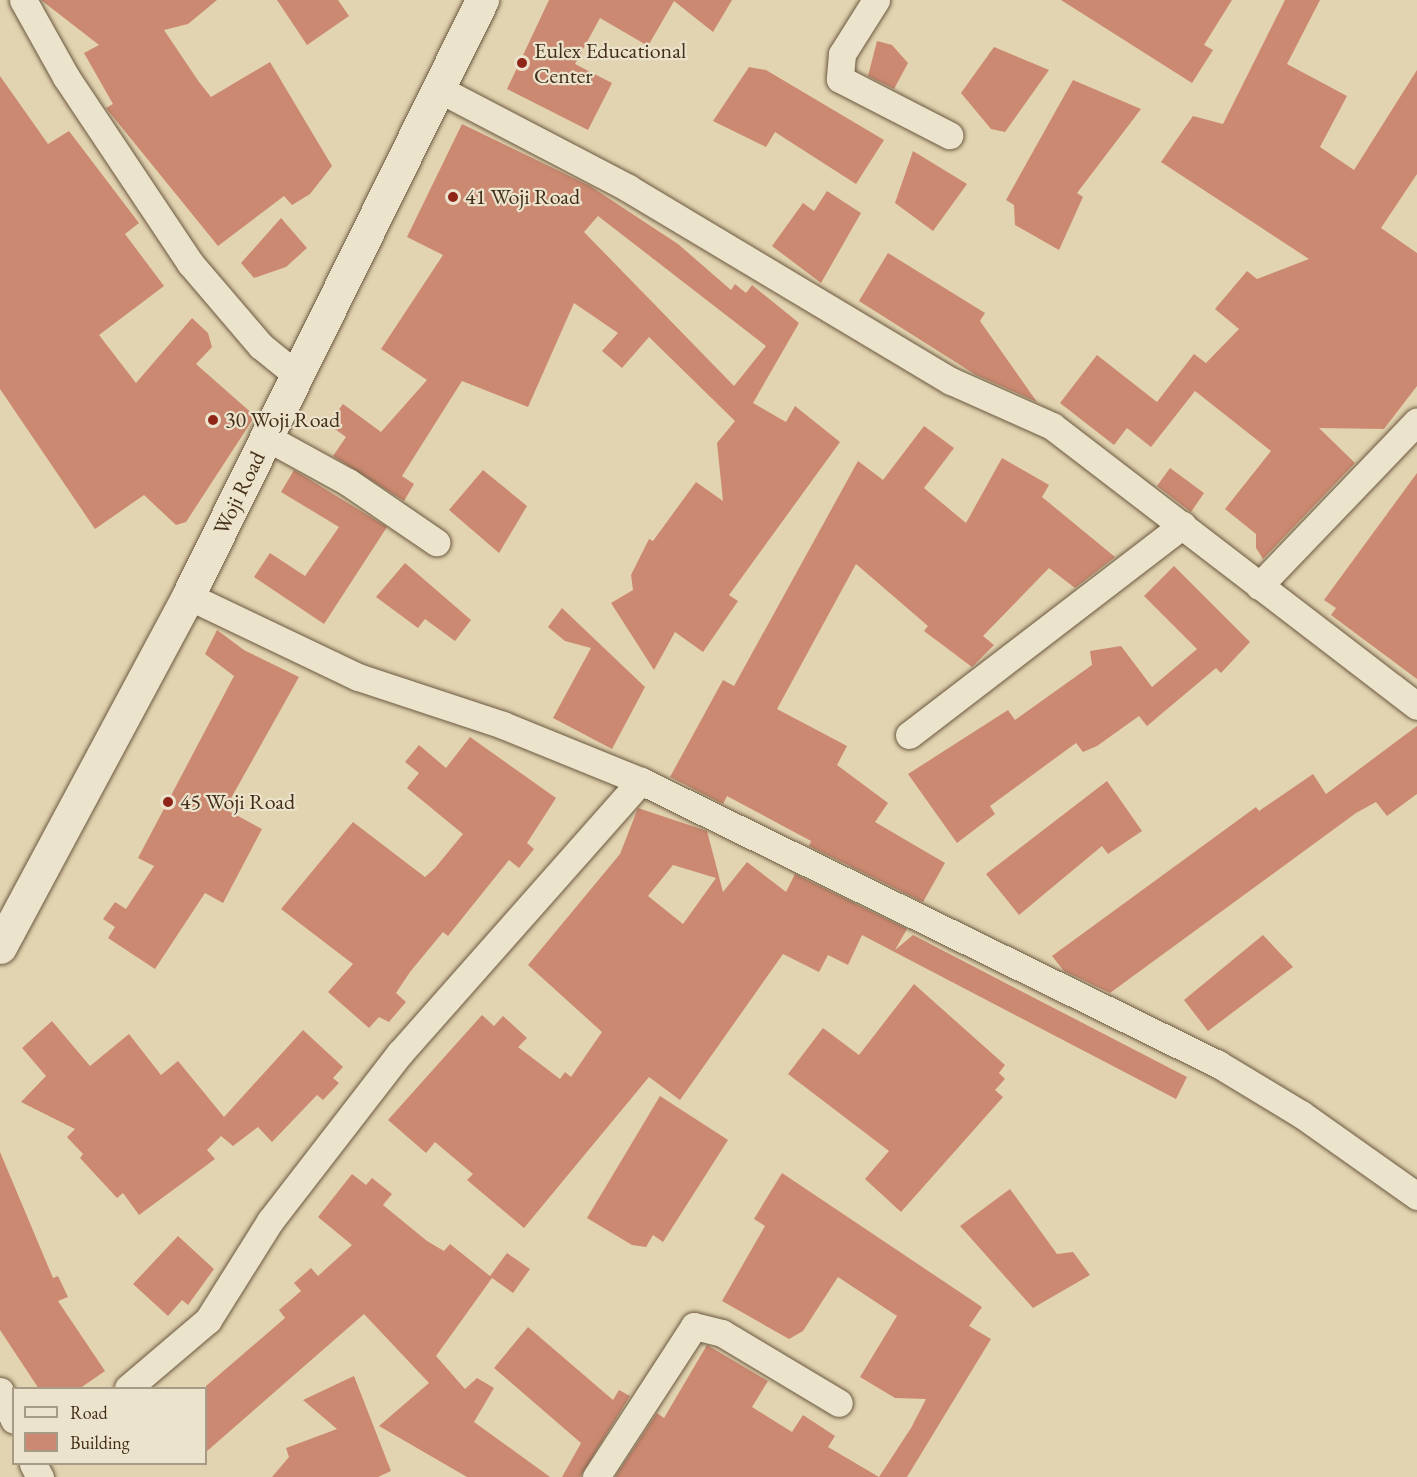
<!DOCTYPE html>
<style>
body{margin:0}
#map{position:relative;width:1417px;height:1477px;overflow:hidden;background:#e2d4b0;font-family:"EB Garamond",serif}
div>[style]{position:absolute}
.building>*{inset:0;background:#cc8971}
.roads{filter:drop-shadow(0 0 2px #6b5840) drop-shadow(0 0 2px #6b5840)}
.street>*{height:27px;margin:-13.5px;padding:0 13.5px;transform-origin:13.5px;border-radius:13.5px;background:#ece3cc}
.secondary>*{height:33px;margin:-16.5px;padding:0 16.5px;transform-origin:16.5px;border-radius:16.5px;background:#ece3cc}
.dots>*{width:16px;height:16px;translate:-50% -50%;box-sizing:border-box;border:3px solid #ece3cc;border-radius:50%}
span{translate:-50% -50%;white-space:nowrap;text-align:center;line-height:1.15;-webkit-text-stroke:4.5px #ece3cc;paint-order:stroke}
.poi-label{font-size:22px;color:#432e1a}
.left{translate:0 -50%;text-align:left}
.street-label{font-size:22px;color:#432e1a}
.legend{position:absolute;left:12px;top:1387px;width:195px;height:78px;box-sizing:border-box;background:#ece3cc;border:2px solid #a89b85;margin:0;padding:8px 10px;list-style:none;font-size:18px;color:#432e1a}
.legend li{display:flex;align-items:center;gap:12px;height:30px}
.legend b{width:30px;border:2px solid #a89b85}
</style>
<div id="map">
<div class="building">
<i style="clip-path:polygon(41px 0,217px 0,188px 24px,164px 30px,199px 82px,211px 97px,270px 62px,332px 166px,310px 194px,292px 205px,284px 196px,218px 246px,106px 108px,113px 104px,84px 53px,99px 45px)"></i>
<i style="clip-path:polygon(277px 0,338px 0,349px 16px,307px 45px)"></i>
<i style="clip-path:polygon(549px 0,732px 0,713px 32px,674px 1px,648px 46px,600px 18px,575px 64px,612px 83px,588px 130px,507px 89px)"></i>
<i style="clip-path:polygon(1061px 0,1232px 0,1204px 45px,1213px 50px,1192px 83px)"></i>
<i style="clip-path:polygon(1285px 0,1320px 0,1287px 64px,1347px 96px,1320px 147px,1354px 170px,1417px 70px,1417px 174px,1381px 228px,1417px 253px,1417px 386px,1384px 429px,1319px 428px,1355px 463px,1263px 559px,1256px 548px,1256px 534px,1225px 509px,1271px 451px,1195px 391px,1151px 447px,1127px 428px,1114px 445px,1060px 403px,1097px 355px,1157px 402px,1194px 354px,1206px 363px,1239px 329px,1215px 309px,1247px 271px,1257px 279px,1309px 259px,1161px 162px,1193px 116px,1223px 124px)"></i>
<i style="clip-path:polygon(877px 41px,892px 45px,908px 63px,894px 89px,868px 76px)"></i>
<i style="clip-path:polygon(994px 47px,1049px 70px,1005px 132px,991px 129px,961px 93px)"></i>
<i style="clip-path:polygon(749px 67px,766px 70px,884px 140px,856px 184px,775px 132px,766px 147px,713px 121px)"></i>
<i style="clip-path:polygon(0 76px,48px 144px,69px 131px,139px 223px,125px 234px,164px 286px,99px 335px,136px 383px,192px 318px,208px 333px,212px 347px,196px 364px,255px 416px,186px 522px,176px 525px,144px 495px,95px 529px,0 389px)"></i>
<i style="clip-path:polygon(1073px 80px,1141px 109px,1077px 193px,1083px 197px,1059px 250px,1015px 225px,1014px 205px,1006px 200px)"></i>
<i style="clip-path:polygon(evenodd,462px 124px,590px 186px,678px 244px,731px 290px,735px 284px,746px 293px,752px 285px,799px 323px,753px 403px,786px 422px,795px 406px,840px 442px,729px 595px,738px 601px,703px 652px,675px 632px,654px 670px,611px 603px,633px 590px,631px 575px,649px 539px,653px 541px,696px 482px,723px 501px,717px 443px,735px 421px,649px 337px,622px 368px,602px 351px,618px 333px,574px 303px,528px 407px,462px 381px,402px 476px,414px 484px,404px 501px,333px 456px,346px 437px,328px 424px,343px 404px,381px 432px,427px 380px,381px 349px,443px 255px,407px 237px,462px 124px,598px 216px,766px 346px,734px 386px,584px 232px,598px 216px)"></i>
<i style="clip-path:polygon(913px 151px,967px 184px,933px 231px,895px 203px)"></i>
<i style="clip-path:polygon(827px 191px,861px 213px,821px 283px,772px 246px,803px 203px,814px 211px)"></i>
<i style="clip-path:polygon(281px 218px,307px 248px,286px 267px,254px 278px,241px 263px)"></i>
<i style="clip-path:polygon(888px 253px,985px 313px,980px 321px,1037px 402px,976px 375px,859px 301px)"></i>
<i style="clip-path:polygon(924px 426px,954px 448px,924px 488px,966px 523px,1002px 458px,1049px 485px,1042px 497px,1115px 557px,1075px 588px,1049px 568px,983px 636px,994px 645px,972px 667px,924px 631px,928px 626px,856px 564px,777px 709px,847px 746px,837px 765px,888px 803px,875px 822px,945px 863px,923px 902px,809px 846px,811px 841px,727px 796px,723px 804px,670px 777px,723px 680px,734px 686px,858px 461px,883px 480px)"></i>
<i style="clip-path:polygon(1170px 468px,1204px 493px,1191px 512px,1157px 486px)"></i>
<i style="clip-path:polygon(294px 470px,387px 527px,324px 624px,254px 577px,270px 553px,305px 576px,339px 527px,281px 492px)"></i>
<i style="clip-path:polygon(483px 470px,527px 506px,499px 553px,449px 510px)"></i>
<i style="clip-path:polygon(1417px 473px,1417px 679px,1331px 615px,1336px 608px,1324px 600px)"></i>
<i style="clip-path:polygon(405px 563px,471px 620px,455px 641px,425px 619px,418px 628px,376px 597px)"></i>
<i style="clip-path:polygon(1174px 566px,1250px 642px,1221px 673px,1216px 668px,1147px 726px,1139px 716px,1097px 746px,1083px 752px,1076px 743px,990px 806px,995px 814px,957px 843px,908px 774px,1008px 710px,1015px 720px,1092px 665px,1090px 651px,1121px 646px,1152px 687px,1197px 649px,1144px 596px)"></i>
<i style="clip-path:polygon(562px 608px,645px 687px,612px 749px,553px 718px,591px 648px,565px 641px,548px 627px)"></i>
<i style="clip-path:polygon(217px 630px,244px 650px,299px 677px,225px 809px,262px 829px,223px 903px,205px 893px,155px 969px,108px 938px,115px 927px,103px 919px,115px 902px,126px 909px,154px 866px,138px 858px,234px 676px,205px 654px)"></i>
<i style="clip-path:polygon(1417px 726px,1417px 794px,1387px 816px,1376px 802px,1356px 813px,1110px 993px,1064px 971px,1052px 956px,1256px 807px,1259px 811px,1313px 774px,1326px 794px)"></i>
<i style="clip-path:polygon(470px 737px,556px 798px,527px 843px,534px 849px,519px 868px,509px 860px,448px 936px,443px 932px,410px 972px,396px 993px,406px 1002px,389px 1022px,379px 1017px,369px 1028px,328px 992px,353px 964px,281px 909px,353px 822px,425px 877px,435px 868px,463px 834px,407px 788px,419px 773px,405px 762px,419px 745px,446px 768px)"></i>
<i style="clip-path:polygon(1107px 781px,1142px 831px,1108px 854px,1102px 846px,1019px 915px,986px 874px)"></i>
<i style="clip-path:polygon(evenodd,638px 808px,707px 831px,723px 892px,747px 862px,786px 892px,795px 874px,907px 929px,895px 950px,913px 935px,1187px 1077px,1176px 1099px,862px 935px,848px 965px,828px 955px,819px 972px,783px 954px,680px 1100px,649px 1077px,524px 1228px,467px 1180px,473px 1174px,435px 1142px,426px 1153px,388px 1120px,482px 1015px,494px 1026px,503px 1016px,527px 1038px,518px 1047px,560px 1079px,565px 1072px,571px 1077px,602px 1032px,528px 965px,620px 854px,638px 808px,673px 865px,716px 878px,683px 924px,648px 896px,673px 865px)"></i>
<i style="clip-path:polygon(1263px 935px,1293px 967px,1208px 1031px,1184px 1000px)"></i>
<i style="clip-path:polygon(914px 984px,1005px 1065px,999px 1073px,1005px 1079px,995px 1090px,1003px 1097px,901px 1212px,865px 1179px,889px 1151px,788px 1074px,823px 1028px,859px 1055px)"></i>
<i style="clip-path:polygon(52px 1021px,90px 1066px,129px 1034px,161px 1075px,178px 1061px,224px 1117px,303px 1030px,343px 1067px,333px 1078px,339px 1083px,323px 1100px,317px 1095px,272px 1142px,258px 1127px,233px 1146px,221px 1136px,207px 1150px,215px 1159px,139px 1215px,123px 1193px,117px 1198px,80px 1158px,83px 1154px,67px 1137px,75px 1129px,21px 1102px,46px 1076px,22px 1048px)"></i>
<i style="clip-path:polygon(660px 1096px,728px 1140px,663px 1242px,653px 1235px,646px 1247px,632px 1245px,587px 1218px)"></i>
<i style="clip-path:polygon(0 1152px,53px 1278px,58px 1276px,68px 1297px,58px 1301px,105px 1371px,79px 1389px,39px 1389px,0 1330px)"></i>
<i style="clip-path:polygon(782px 1173px,982px 1307px,969px 1326px,991px 1339px,907px 1477px,615px 1477px,657px 1413px,664px 1418px,707px 1345px,768px 1381px,752px 1407px,792px 1432px,803px 1415px,835px 1436px,828px 1447px,879px 1477px,911px 1428px,926px 1399px,895px 1398px,860px 1377px,897px 1316px,838px 1277px,803px 1331px,789px 1339px,722px 1301px,765px 1226px,754px 1219px)"></i>
<i style="clip-path:polygon(352px 1174px,366px 1185px,372px 1178px,392px 1194px,383px 1205px,427px 1241px,444px 1251px,450px 1244px,490px 1276px,507px 1253px,530px 1269px,513px 1293px,492px 1278px,436px 1356px,465px 1389px,477px 1378px,494px 1388px,474px 1422px,550px 1477px,467px 1477px,379px 1426px,429px 1383px,364px 1314px,206px 1452px,206px 1386px,285px 1318px,279px 1310px,301px 1291px,294px 1283px,311px 1268px,318px 1276px,352px 1245px,318px 1217px)"></i>
<i style="clip-path:polygon(1010px 1189px,1057px 1254px,1073px 1252px,1090px 1275px,1033px 1308px,960px 1226px)"></i>
<i style="clip-path:polygon(178px 1236px,214px 1269px,188px 1305px,182px 1300px,168px 1316px,133px 1284px)"></i>
<i style="clip-path:polygon(528px 1327px,613px 1400px,619px 1390px,630px 1396px,580px 1477px,562px 1477px,581px 1443px,494px 1368px)"></i>
<i style="clip-path:polygon(354px 1376px,391px 1471px,378px 1477px,272px 1477px,289px 1457px,286px 1448px,337px 1429px,303px 1400px)"></i>
</div>
<div class="roads">
<div class="street">
<i style="left:23px;top:0;width:88px;rotate:60.8deg"></i>
<i style="left:66px;top:77px;width:224px;rotate:56.3deg"></i>
<i style="left:190px;top:263px;width:109px;rotate:49.5deg"></i>
<i style="left:261px;top:346px;width:46px;rotate:38.9deg"></i>
<i style="left:876px;top:0;width:64px;rotate:122.2deg"></i>
<i style="left:842px;top:54px;width:25px;rotate:95deg"></i>
<i style="left:840px;top:79px;width:123px;rotate:27.2deg"></i>
<i style="left:437px;top:88px;width:216px;rotate:27.6deg"></i>
<i style="left:628px;top:188px;width:376px;rotate:30.9deg"></i>
<i style="left:951px;top:381px;width:111px;rotate:24deg"></i>
<i style="left:1052px;top:426px;width:460px;rotate:37.5deg"></i>
<i style="left:266px;top:437px;width:94px;rotate:28.8deg"></i>
<i style="left:348px;top:482px;width:107px;rotate:34.3deg"></i>
<i style="left:1259px;top:586px;width:228px;rotate:-46.2deg"></i>
<i style="left:188px;top:596px;width:188px;rotate:25.5deg"></i>
<i style="left:358px;top:677px;width:153px;rotate:18.3deg"></i>
<i style="left:503px;top:725px;width:149px;rotate:22.1deg"></i>
<i style="left:641px;top:781px;width:643px;rotate:26.13deg"></i>
<i style="left:1218px;top:1064px;width:97px;rotate:31.1deg"></i>
<i style="left:1301px;top:1114px;width:142px;rotate:35.3deg"></i>
<i style="left:909px;top:735px;width:345px;rotate:-37.5deg"></i>
<i style="left:128px;top:1388px;width:105px;rotate:-40.4deg"></i>
<i style="left:208px;top:1320px;width:117px;rotate:-57.9deg"></i>
<i style="left:270px;top:1221px;width:212px;rotate:-52.3deg"></i>
<i style="left:400px;top:1053px;width:363px;rotate:-48.5deg"></i>
<i style="left:0;top:1391px;width:32px;rotate:64deg"></i>
<i style="left:33px;top:1464px;width:15px;rotate:62deg"></i>
<i style="left:596px;top:1477px;width:180px;rotate:-57deg"></i>
<i style="left:694px;top:1326px;width:29px;rotate:14deg"></i>
<i style="left:722px;top:1333px;width:136px;rotate:30.9deg"></i>
</div>
<div class="secondary">
<i style="left:0;top:947px;width:398px;rotate:-61.8deg"></i>
<i style="left:188px;top:596px;width:665px;rotate:-63.74deg"></i>
</div>
</div>
<div class="dots">
<i style="left:522px;top:63px;background:#8f2418"></i>
<i style="left:453px;top:197px;background:#8f2418"></i>
<i style="left:213px;top:420px;background:#8f2418"></i>
<i style="left:168px;top:802px;background:#8f2418"></i>
</div>
<div class="poi-label">
<span class="left" style="left:534px;top:63px">Eulex Educational<br>Center</span>
<span class="left" style="left:465px;top:197px">41 Woji Road</span>
<span class="left" style="left:225px;top:420px">30 Woji Road</span>
<span class="left" style="left:180px;top:802px">45 Woji Road</span>
</div>
<div class="street-label">
<span style="left:239px;top:493px;rotate:-64deg">Woji Road</span>
</div>
<ul class="legend">
<li><b style="height:8px;background:#ece3cc"></b>Road</li>
<li><b style="height:16px;background:#cc8971"></b>Building</li>
</ul>
</div>
